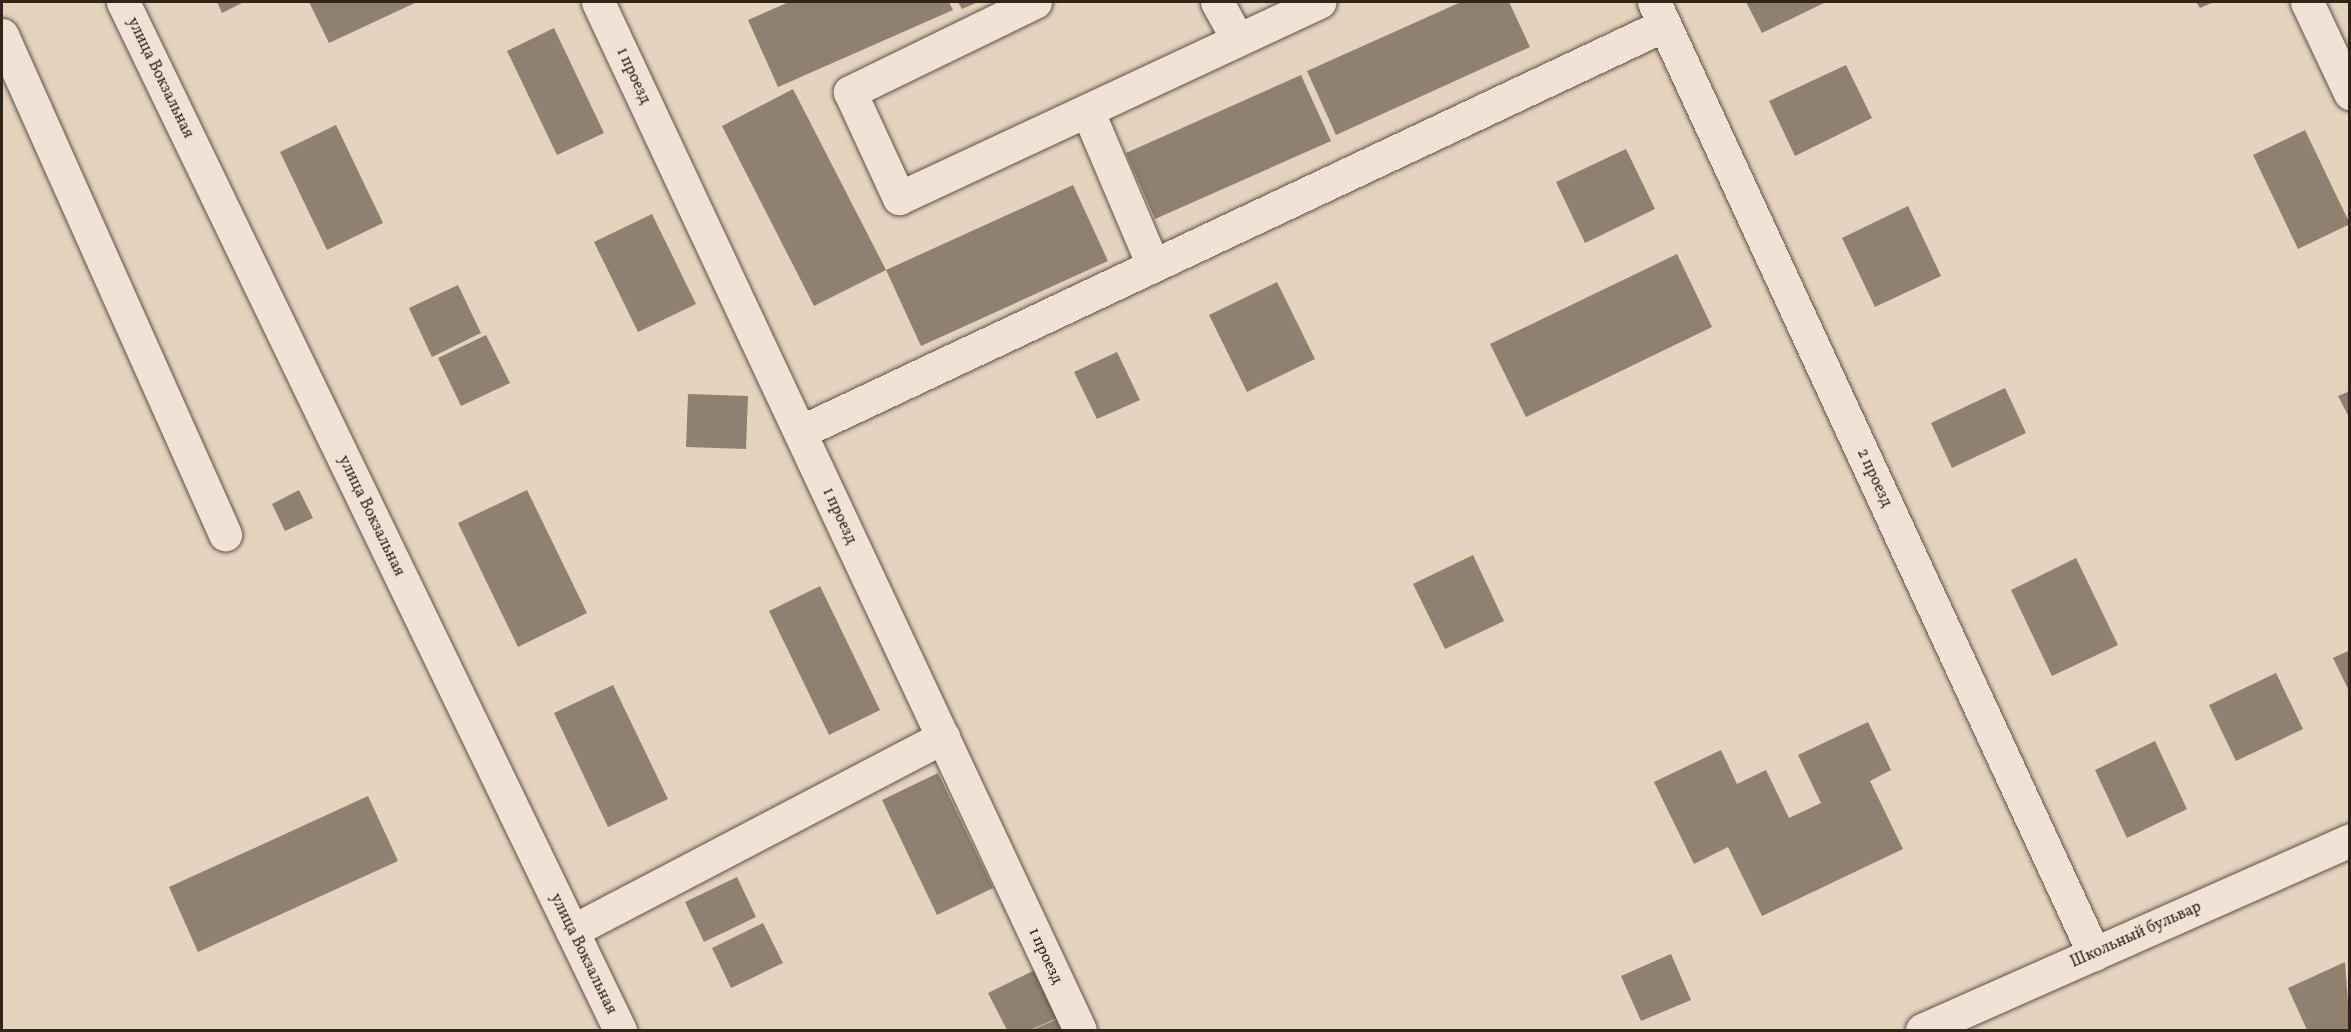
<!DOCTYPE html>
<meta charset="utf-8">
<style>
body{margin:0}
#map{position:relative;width:2351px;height:1032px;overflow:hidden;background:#e5d4bd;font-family:Vollkorn,serif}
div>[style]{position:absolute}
.building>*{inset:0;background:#8f806f}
.roads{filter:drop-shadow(0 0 2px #5e5143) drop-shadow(0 0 2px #5e5143)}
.minor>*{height:33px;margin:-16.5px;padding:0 16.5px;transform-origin:16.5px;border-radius:16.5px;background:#eee3d4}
span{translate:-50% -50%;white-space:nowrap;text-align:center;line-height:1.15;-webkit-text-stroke:6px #eee3d4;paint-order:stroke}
.street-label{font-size:16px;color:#31251a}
.frame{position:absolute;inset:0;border:3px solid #31251a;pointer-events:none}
</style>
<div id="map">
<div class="building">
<i style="clip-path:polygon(217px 2px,244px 2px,222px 13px)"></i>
<i style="clip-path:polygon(309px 2px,417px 2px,329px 43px)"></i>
<i style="clip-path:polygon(789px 2px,949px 2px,953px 10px,778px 87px,748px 20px)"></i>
<i style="clip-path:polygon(958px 2px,978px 2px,962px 9px)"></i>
<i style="clip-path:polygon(1461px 2px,1509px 2px,1530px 47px,1336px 135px,1307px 71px)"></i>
<i style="clip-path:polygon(1746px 2px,1824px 2px,1824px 3px,1762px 33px)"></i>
<i style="clip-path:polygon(2196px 2px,2214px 2px,2200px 8px)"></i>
<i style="clip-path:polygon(554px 28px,604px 133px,557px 155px,507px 51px)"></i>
<i style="clip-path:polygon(1846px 65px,1872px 118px,1795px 156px,1769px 101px)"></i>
<i style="clip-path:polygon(1301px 75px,1331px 141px,1155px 219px,1126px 153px)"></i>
<i style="clip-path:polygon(793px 89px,886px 270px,814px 306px,722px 126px)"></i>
<i style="clip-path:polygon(336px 125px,383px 223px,327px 250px,280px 152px)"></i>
<i style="clip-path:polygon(2305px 130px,2350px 224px,2298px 249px,2253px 155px)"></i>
<i style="clip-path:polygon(1626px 149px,1655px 209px,1585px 243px,1556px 182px)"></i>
<i style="clip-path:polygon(1073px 185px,1108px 261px,921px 346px,886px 270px)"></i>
<i style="clip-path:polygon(1908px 206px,1941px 276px,1875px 307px,1842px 238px)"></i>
<i style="clip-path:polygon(652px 214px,696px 304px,638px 332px,594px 242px)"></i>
<i style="clip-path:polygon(1677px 254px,1712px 327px,1526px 417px,1490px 344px)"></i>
<i style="clip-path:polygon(1277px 282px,1315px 359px,1247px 392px,1209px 315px)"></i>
<i style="clip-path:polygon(458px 285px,481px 333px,432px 357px,409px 308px)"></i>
<i style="clip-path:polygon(486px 335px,510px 383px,461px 406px,438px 358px)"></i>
<i style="clip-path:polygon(1117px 352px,1140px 400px,1097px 419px,1074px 372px)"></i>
<i style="clip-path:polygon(2005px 388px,2026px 433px,1952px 468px,1931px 423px)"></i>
<i style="clip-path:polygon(2350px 391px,2350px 419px,2338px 396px)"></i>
<i style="clip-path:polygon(688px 394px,748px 396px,746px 449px,686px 447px)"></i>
<i style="clip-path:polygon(299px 490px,313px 518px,285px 531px,272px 504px)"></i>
<i style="clip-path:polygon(527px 490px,587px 613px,518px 647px,458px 523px)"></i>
<i style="clip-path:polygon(1473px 555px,1504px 621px,1445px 649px,1413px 584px)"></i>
<i style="clip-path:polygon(2076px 558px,2118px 645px,2052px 676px,2011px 590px)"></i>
<i style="clip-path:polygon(820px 586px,880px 710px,829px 735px,769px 611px)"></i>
<i style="clip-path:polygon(2350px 650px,2350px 693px,2333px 658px)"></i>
<i style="clip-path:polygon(2276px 673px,2303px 729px,2236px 761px,2209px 705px)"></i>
<i style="clip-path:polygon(613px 685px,668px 799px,608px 827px,554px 713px)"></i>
<i style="clip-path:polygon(1868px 722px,1891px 770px,1870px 781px,1903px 849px,1762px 916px,1728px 847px,1694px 864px,1654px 782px,1721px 750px,1737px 784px,1766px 770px,1789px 818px,1821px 803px,1798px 755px)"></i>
<i style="clip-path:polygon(2155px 741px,2187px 809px,2127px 838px,2095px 770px)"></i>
<i style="clip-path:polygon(938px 773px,993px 888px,937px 915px,882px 800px)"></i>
<i style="clip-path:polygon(368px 796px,398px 861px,198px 952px,169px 887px)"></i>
<i style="clip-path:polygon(737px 877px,756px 917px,704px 942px,685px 902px)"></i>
<i style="clip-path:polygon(763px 923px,783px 963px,731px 988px,712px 948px)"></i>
<i style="clip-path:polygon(1671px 954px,1691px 1000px,1641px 1021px,1621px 976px)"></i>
<i style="clip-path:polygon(2345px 962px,2350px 1030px,2307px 1030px,2288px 988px)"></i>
<i style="clip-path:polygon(1037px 969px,1060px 1017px,1030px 1030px,1007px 1030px,988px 993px)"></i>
<i style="clip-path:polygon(1057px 1019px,1063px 1030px,1032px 1030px)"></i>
</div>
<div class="roads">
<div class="minor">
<i style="left:123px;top:2px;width:1142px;rotate:64.2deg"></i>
<i style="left:598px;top:2px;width:1135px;rotate:64.88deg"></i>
<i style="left:1035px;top:2px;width:206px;rotate:154.1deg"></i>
<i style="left:850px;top:92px;width:117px;rotate:65.2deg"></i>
<i style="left:899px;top:198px;width:464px;rotate:-25deg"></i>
<i style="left:1217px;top:2px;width:43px;rotate:61.1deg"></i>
<i style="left:1654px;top:2px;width:1049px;rotate:65.19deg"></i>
<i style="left:2307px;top:2px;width:101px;rotate:64.7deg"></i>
<i style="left:2px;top:35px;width:547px;rotate:65.92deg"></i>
<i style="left:1088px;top:112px;width:166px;rotate:67deg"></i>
<i style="left:800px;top:432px;width:955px;rotate:-25.22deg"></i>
<i style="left:572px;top:931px;width:419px;rotate:-27.6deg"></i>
<i style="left:1922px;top:1030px;width:468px;rotate:-23.9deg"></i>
</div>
</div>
<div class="street-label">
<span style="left:633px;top:76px;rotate:65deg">1 проезд</span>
<span style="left:160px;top:78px;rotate:64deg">улица Вокзальная</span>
<span style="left:1874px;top:478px;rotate:65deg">2 проезд</span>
<span style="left:371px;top:516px;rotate:64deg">улица Вокзальная</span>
<span style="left:839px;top:516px;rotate:65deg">1 проезд</span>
<span style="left:2136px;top:935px;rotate:-24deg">Школьный бульвар</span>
<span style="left:583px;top:954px;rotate:64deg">улица Вокзальная</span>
<span style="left:1045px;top:956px;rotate:65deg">1 проезд</span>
</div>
<div class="frame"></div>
</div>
